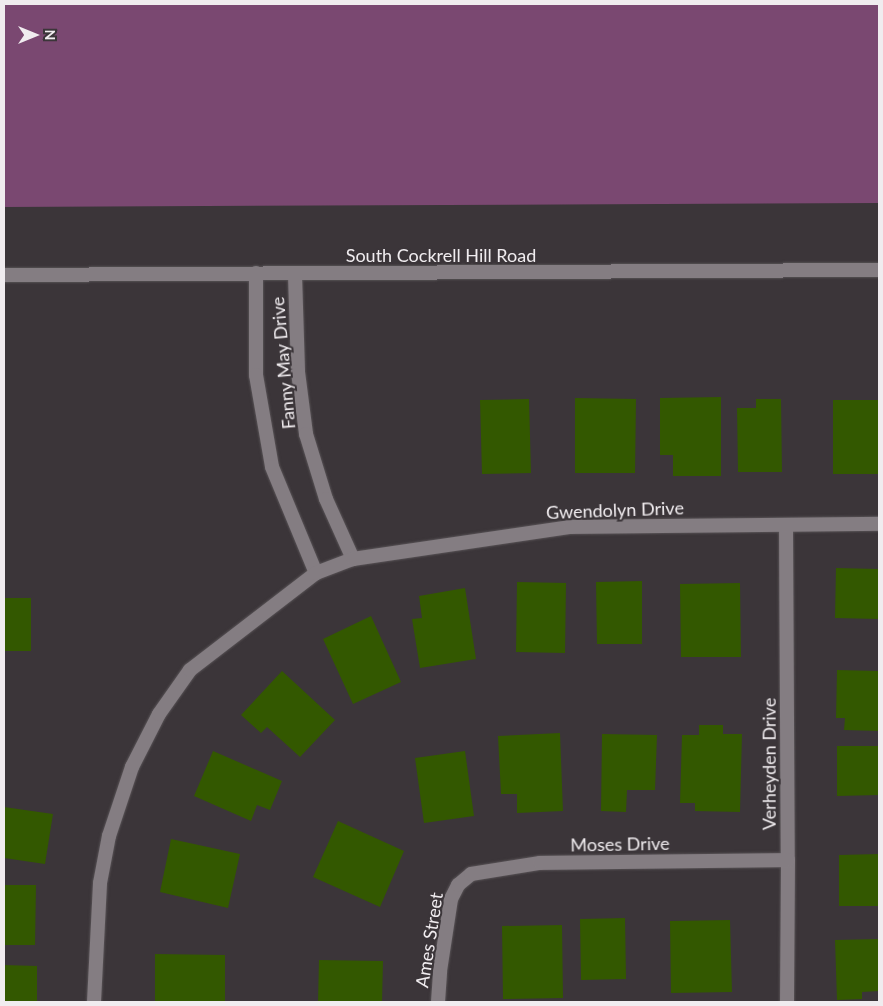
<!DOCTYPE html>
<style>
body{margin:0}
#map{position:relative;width:883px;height:1006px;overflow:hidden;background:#3b3539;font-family:Lato,sans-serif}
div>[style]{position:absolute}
.green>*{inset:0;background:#7a4871}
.building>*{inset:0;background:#335800}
.roads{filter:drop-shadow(0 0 1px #585356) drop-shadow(0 0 1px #585356)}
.minor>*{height:14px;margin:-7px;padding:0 7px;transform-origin:7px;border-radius:7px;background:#847d82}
.secondary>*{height:14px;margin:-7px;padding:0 7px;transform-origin:7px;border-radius:7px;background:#847d82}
span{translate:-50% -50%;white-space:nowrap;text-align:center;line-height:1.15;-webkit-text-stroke:4px #3b3539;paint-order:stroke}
.street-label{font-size:18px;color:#f0ecef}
.frame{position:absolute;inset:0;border:5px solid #f0ecef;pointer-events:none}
.north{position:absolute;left:10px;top:10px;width:50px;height:50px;-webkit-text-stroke:4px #3b3539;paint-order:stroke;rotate:90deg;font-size:14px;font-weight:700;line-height:20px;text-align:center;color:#f0ecef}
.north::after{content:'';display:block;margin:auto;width:18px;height:22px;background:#f0ecef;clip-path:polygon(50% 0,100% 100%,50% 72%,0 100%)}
</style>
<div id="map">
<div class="green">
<i style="clip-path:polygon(4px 4px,879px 4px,879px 203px,4px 207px)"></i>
</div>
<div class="building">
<i style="clip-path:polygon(721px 397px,721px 476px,673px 476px,673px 455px,660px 455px,660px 398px)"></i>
<i style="clip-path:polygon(575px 398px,636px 399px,635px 473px,575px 473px)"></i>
<i style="clip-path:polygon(529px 399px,531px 473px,482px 474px,480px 400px)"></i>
<i style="clip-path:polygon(756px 399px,781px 399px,782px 472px,738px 472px,737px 408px,756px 408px)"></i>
<i style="clip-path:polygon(833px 400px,879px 400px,879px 474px,833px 474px)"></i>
<i style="clip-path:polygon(836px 568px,879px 569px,879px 619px,835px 618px)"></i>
<i style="clip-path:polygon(642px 581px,642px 644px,597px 644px,596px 582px)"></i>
<i style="clip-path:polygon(517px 582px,566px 583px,565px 653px,516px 652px)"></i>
<i style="clip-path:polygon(740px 583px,741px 657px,681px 657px,680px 584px)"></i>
<i style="clip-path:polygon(465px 588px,476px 659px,420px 668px,412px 619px,422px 618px,419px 596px)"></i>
<i style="clip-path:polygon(4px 598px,31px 598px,31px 651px,4px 651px)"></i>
<i style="clip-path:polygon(371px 616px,401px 682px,353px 704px,323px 639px)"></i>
<i style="clip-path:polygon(837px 670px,879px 671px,879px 731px,844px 730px,845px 718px,836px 718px)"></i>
<i style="clip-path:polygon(282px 671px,335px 720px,300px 757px,267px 727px,261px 733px,241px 715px)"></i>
<i style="clip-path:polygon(699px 725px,723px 725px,723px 734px,742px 734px,740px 812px,695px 811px,695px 803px,680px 803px,682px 735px,699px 735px)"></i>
<i style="clip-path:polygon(560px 733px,563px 811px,517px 813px,517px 794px,501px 794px,498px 736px)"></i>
<i style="clip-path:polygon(602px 734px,657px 735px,655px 790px,627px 790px,626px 812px,601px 811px)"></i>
<i style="clip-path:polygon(837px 746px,879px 746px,879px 795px,837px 796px)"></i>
<i style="clip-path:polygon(213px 751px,282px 781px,270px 810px,257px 805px,251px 821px,194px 796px)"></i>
<i style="clip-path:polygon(465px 751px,474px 816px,424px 823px,415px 758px)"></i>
<i style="clip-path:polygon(4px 807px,53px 814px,45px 864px,4px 858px)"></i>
<i style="clip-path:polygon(338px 821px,404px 851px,380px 907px,313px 877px)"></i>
<i style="clip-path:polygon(171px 839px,240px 854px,228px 908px,160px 892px)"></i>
<i style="clip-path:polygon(879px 854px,879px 906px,839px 906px,839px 855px)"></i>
<i style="clip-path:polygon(4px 885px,36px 885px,35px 945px,4px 945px)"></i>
<i style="clip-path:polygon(625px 918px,626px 979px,581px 980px,580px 919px)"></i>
<i style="clip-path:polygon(730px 920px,732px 992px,671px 993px,670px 921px)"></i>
<i style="clip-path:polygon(562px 925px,563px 998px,503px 999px,502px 926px)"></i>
<i style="clip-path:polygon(879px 939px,879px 991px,862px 992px,862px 999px,837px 1000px,835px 940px)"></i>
<i style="clip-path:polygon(155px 954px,225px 955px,225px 1002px,155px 1002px)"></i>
<i style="clip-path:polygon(319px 960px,383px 961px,382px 1002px,318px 1002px)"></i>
<i style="clip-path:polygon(4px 965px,37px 966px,37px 1002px,4px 1002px)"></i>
</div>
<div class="roads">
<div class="minor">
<i style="left:256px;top:273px;width:102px;rotate:90deg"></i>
<i style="left:256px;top:375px;width:93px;rotate:80.1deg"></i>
<i style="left:272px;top:467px;width:115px;rotate:67.5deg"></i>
<i style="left:295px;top:275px;width:97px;rotate:88.2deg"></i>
<i style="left:298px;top:372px;width:63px;rotate:82.6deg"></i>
<i style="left:306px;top:434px;width:68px;rotate:72.9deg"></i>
<i style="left:326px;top:499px;width:66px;rotate:65.8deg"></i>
<i style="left:786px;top:525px;width:335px;rotate:89.7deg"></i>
<i style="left:788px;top:860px;width:142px;rotate:90.4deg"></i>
<i style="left:94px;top:1002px;width:119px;rotate:-87.1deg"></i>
<i style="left:100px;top:883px;width:48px;rotate:-79.2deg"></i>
<i style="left:109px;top:836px;width:73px;rotate:-71.6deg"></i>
<i style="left:132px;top:767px;width:59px;rotate:-63deg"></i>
<i style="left:159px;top:714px;width:54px;rotate:-54.8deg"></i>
<i style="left:190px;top:670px;width:159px;rotate:-37.6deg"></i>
<i style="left:316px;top:573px;width:40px;rotate:-21deg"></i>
<i style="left:353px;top:559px;width:220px;rotate:-8.4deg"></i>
<i style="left:571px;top:527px;width:308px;rotate:-0.6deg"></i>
<i style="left:438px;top:1002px;width:31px;rotate:-86deg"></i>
<i style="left:440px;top:971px;width:73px;rotate:-81.3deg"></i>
<i style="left:451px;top:899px;width:16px;rotate:-63deg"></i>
<i style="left:458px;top:885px;width:17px;rotate:-40deg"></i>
<i style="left:471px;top:874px;width:70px;rotate:-9.1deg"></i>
<i style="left:540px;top:863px;width:248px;rotate:-0.7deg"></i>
</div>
<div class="secondary">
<i style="left:4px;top:275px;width:875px;rotate:-0.33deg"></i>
</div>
</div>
<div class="street-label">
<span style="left:441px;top:255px">South Cockrell Hill Road</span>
<span style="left:283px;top:363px;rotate:-95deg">Fanny May Drive</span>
<span style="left:615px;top:510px;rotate:-2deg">Gwendolyn Drive</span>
<span style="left:769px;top:764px;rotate:-90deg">Verheyden Drive</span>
<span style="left:620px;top:844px;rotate:-1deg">Moses Drive</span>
<span style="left:429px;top:940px;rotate:-81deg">Ames Street</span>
</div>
<div class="frame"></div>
<div class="north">N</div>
</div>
